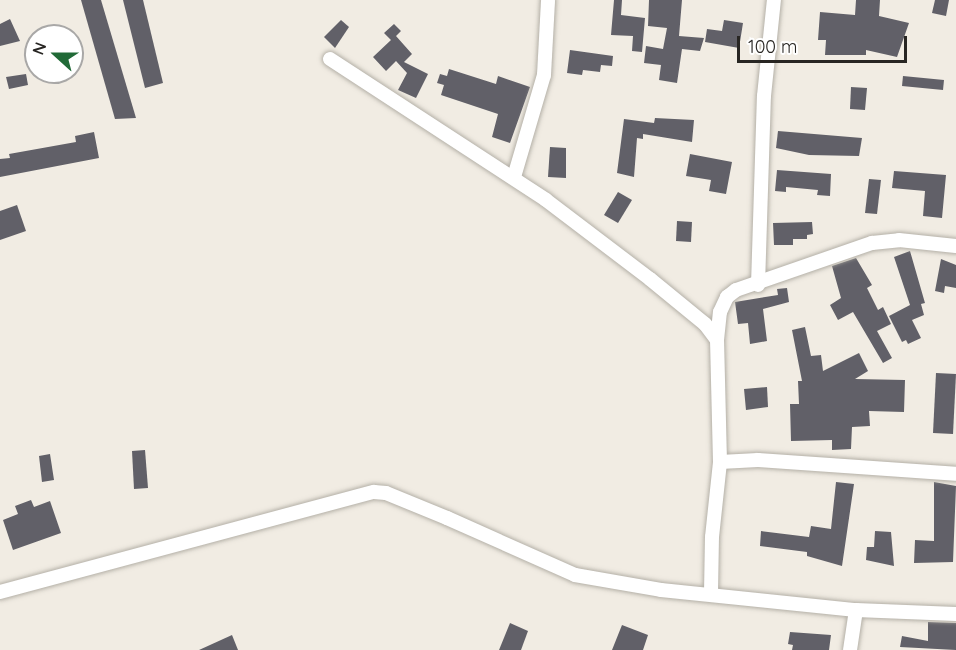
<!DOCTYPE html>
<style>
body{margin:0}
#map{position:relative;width:956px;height:650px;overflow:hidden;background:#f1ece3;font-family:Quicksand,sans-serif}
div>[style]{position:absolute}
.building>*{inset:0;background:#616068}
.roads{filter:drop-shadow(0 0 2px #b4b0a7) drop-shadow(0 0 2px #b4b0a7)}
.street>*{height:14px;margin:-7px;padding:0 7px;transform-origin:7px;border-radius:7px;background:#fff}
span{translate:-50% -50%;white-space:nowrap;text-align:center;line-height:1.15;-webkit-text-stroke:6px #fff;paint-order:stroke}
.north{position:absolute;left:24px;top:24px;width:60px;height:60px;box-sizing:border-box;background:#fff;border:2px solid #a9a8a7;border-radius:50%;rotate:291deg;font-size:16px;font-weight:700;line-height:24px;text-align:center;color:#282623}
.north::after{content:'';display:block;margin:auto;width:21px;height:27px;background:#216a37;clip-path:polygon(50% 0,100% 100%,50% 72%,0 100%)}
.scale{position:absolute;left:737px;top:36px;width:170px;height:27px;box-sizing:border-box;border:3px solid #282623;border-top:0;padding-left:8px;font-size:18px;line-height:21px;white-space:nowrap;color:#282623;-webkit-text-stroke:4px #fff;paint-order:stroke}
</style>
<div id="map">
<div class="building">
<i style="clip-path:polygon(81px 0,101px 0,136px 118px,115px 119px)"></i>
<i style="clip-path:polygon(123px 0,143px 0,163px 83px,145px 88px)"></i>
<i style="clip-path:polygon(614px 0,622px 0,621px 15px,645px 18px,642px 52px,632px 51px,633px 36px,611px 35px)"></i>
<i style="clip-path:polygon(649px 0,682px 0,679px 36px,704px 38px,700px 51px,682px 49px,677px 83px,659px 80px,661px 65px,644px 63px,646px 46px,663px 49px,667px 28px,648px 26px)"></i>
<i style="clip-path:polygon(856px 0,880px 0,879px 16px,909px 23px,897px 57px,866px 50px,866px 55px,825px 55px,826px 40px,818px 40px,820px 12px,855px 15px)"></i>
<i style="clip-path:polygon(935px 0,949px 0,946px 16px,932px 13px)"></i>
<i style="clip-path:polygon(10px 19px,20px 41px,0 46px,0 24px)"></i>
<i style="clip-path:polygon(341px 20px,349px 27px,335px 48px,324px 37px)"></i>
<i style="clip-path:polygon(724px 20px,743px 23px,739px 48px,705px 42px,707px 29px,722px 31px)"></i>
<i style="clip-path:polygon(394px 24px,401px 31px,396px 36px,412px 54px,404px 62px,428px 74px,416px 98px,398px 90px,407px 73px,396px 61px,386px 71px,373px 57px,391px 40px,384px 33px)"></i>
<i style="clip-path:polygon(570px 50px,613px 56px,612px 66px,601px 65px,600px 72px,583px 70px,582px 75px,567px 73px)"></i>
<i style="clip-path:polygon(449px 69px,496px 84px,498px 76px,530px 87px,510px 143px,492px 137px,498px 114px,441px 95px,444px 85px,437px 83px,440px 74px,447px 76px)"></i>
<i style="clip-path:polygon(26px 74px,28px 85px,9px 89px,6px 77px)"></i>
<i style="clip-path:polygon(903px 76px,944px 80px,943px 90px,902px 86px)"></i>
<i style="clip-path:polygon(851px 87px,867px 88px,865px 110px,850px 109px)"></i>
<i style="clip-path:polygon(655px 118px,694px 120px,692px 142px,643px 134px,643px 139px,637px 138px,634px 177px,617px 173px,624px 119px,654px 123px)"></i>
<i style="clip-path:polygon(778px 131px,862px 138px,859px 156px,809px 155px,776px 148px)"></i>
<i style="clip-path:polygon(94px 132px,99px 158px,0 177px,0 159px,10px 158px,9px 154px,76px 142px,75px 136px)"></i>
<i style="clip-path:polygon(550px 147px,566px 148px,566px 178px,548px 177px)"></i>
<i style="clip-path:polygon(690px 154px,732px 162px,726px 194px,709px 191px,711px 180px,686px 176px)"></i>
<i style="clip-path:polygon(777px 170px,831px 174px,830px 196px,817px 195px,818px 190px,786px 187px,786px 192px,775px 191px)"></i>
<i style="clip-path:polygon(894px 171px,946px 175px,942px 218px,923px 216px,925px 191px,892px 188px)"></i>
<i style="clip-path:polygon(869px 179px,881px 180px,877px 214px,865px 213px)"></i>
<i style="clip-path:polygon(618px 192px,632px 200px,618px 223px,604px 215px)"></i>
<i style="clip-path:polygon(17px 205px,26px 231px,0 240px,0 211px)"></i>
<i style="clip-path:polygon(677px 221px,692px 222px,691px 242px,676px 241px)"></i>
<i style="clip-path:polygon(812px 222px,813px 234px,807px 235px,807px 239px,793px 239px,793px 245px,774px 245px,773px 223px)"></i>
<i style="clip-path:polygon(910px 251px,925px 303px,921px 304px,924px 315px,912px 320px,921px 338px,908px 344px,906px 340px,902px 342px,889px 316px,910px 305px,894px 257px)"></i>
<i style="clip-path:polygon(856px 258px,872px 285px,867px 288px,878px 310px,883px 307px,891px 324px,877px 331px,892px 358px,883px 363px,853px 312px,838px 320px,830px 305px,841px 298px,832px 266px)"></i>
<i style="clip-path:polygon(941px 259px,956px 265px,956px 288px,945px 286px,944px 293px,935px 291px)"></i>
<i style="clip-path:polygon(787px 288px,789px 302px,763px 309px,767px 341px,750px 344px,748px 323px,738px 324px,735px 302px,778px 295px,777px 289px)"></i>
<i style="clip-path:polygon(805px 327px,811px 356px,821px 355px,823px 371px,859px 353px,868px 371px,855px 379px,905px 380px,904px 412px,869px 411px,870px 426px,852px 427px,851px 449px,832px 450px,832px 440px,791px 441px,790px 404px,799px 404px,798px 381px,802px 381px,792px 330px)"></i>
<i style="clip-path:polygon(936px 373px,956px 374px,953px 434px,933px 433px)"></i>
<i style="clip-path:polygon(767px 387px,768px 407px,746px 410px,744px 389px)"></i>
<i style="clip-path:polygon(145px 450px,148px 488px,134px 489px,132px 451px)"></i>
<i style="clip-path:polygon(50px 454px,54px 480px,42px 482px,39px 456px)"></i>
<i style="clip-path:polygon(836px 482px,854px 484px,842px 566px,807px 556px,807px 552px,760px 546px,761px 531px,809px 537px,811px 526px,831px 529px)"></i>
<i style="clip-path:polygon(934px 482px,956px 486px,953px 562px,914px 563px,915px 540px,934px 541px)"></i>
<i style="clip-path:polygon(31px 500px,34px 507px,50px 501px,61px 533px,13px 550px,3px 520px,18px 514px,15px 506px)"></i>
<i style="clip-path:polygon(875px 531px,891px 532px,894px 566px,866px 560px,867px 547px,874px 547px)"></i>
<i style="clip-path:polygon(928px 622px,956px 623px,956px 650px,900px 647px,902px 636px,928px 641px)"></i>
<i style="clip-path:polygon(510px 623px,528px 631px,521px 650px,499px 650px)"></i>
<i style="clip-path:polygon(622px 625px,648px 635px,643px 650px,612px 650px)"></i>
<i style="clip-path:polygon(790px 632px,831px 635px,829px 650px,792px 650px,793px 645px,788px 644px)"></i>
<i style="clip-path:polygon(232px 635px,238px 650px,199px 650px)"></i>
</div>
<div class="roads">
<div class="street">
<i style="left:330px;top:59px;width:258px;rotate:33.1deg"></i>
<i style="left:546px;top:200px;width:131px;rotate:37.2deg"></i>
<i style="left:650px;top:279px;width:71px;rotate:39.3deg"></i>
<i style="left:705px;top:324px;width:20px;rotate:53deg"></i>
<i style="left:514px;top:177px;width:106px;rotate:-73.6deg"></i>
<i style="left:544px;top:75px;width:75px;rotate:-86.9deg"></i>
<i style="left:758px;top:285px;width:189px;rotate:-88.2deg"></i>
<i style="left:764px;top:96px;width:97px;rotate:-84.1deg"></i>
<i style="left:720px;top:462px;width:122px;rotate:-91.4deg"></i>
<i style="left:717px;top:340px;width:28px;rotate:-84deg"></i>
<i style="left:720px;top:312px;width:17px;rotate:-65deg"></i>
<i style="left:727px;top:297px;width:11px;rotate:-38deg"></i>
<i style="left:736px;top:290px;width:144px;rotate:-19.1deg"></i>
<i style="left:872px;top:243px;width:27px;rotate:-6deg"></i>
<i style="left:899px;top:240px;width:57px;rotate:6deg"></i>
<i style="left:0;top:592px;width:387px;rotate:-15deg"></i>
<i style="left:374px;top:492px;width:12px;rotate:5deg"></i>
<i style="left:386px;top:493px;width:66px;rotate:22.3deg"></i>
<i style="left:447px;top:518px;width:140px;rotate:24deg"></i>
<i style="left:575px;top:575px;width:87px;rotate:9.9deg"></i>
<i style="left:661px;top:590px;width:196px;rotate:5.9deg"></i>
<i style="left:856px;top:610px;width:100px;rotate:2.3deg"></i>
<i style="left:711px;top:593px;width:56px;rotate:-89deg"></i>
<i style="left:712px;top:537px;width:75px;rotate:-83.9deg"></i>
<i style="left:720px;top:462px;width:38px;rotate:-3deg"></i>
<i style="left:758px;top:460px;width:198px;rotate:4deg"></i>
<i style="left:850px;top:650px;width:40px;rotate:-81.5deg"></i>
</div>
</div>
<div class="north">N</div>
<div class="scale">100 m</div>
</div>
